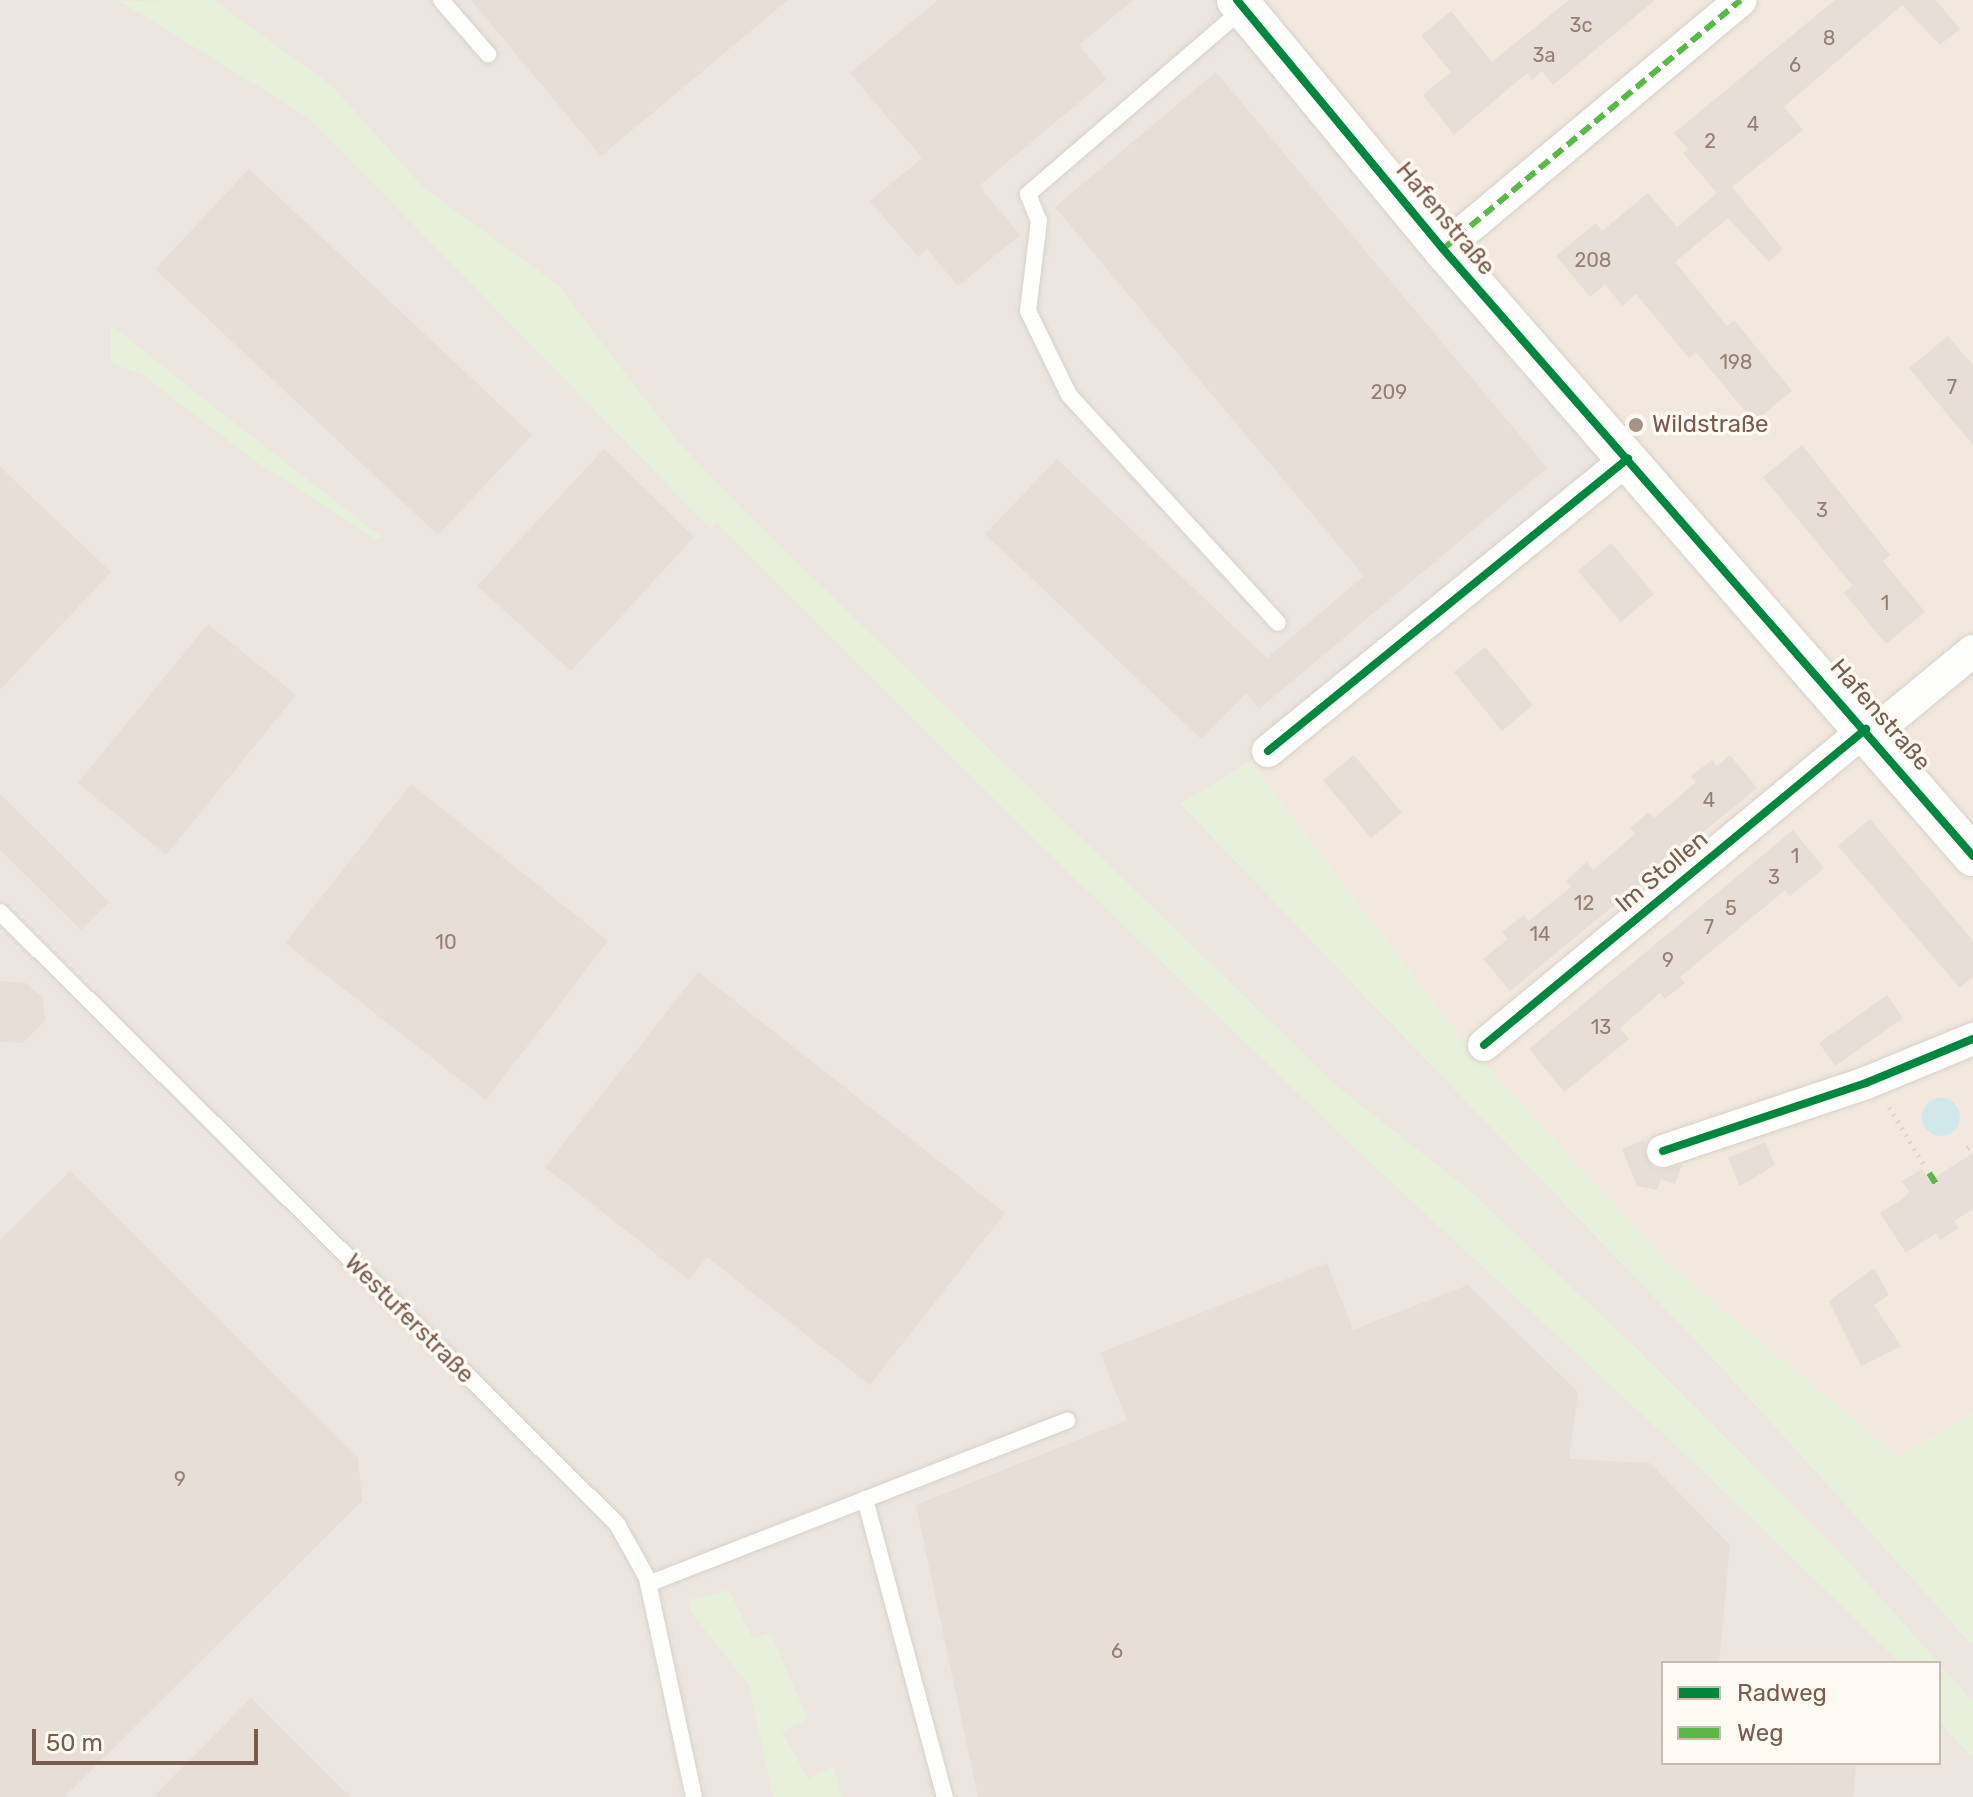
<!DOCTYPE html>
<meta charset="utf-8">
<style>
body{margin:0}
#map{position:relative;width:1973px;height:1797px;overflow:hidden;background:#f9f5f0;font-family:Rubik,sans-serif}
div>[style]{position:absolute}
.residential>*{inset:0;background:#f2e8de}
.industrial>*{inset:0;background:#ede5e0}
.green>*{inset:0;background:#e7f0db}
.water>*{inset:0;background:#d0e8ea}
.round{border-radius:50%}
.building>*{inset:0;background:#e6ded7}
.path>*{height:5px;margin-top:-2.5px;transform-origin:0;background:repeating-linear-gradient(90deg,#dcd5d0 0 2px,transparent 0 8px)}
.roads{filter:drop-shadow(0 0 2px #d7d1cb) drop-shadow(0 0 2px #d7d1cb)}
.service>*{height:16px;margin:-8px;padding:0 8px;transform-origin:8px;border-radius:8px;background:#fefefd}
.minor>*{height:32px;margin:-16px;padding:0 16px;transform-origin:16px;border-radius:16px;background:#fefefd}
.tertiary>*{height:40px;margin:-20px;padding:0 20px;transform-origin:20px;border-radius:20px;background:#fefefd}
.quiet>*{height:6px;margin-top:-3px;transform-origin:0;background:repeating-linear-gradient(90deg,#58b947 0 12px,transparent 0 18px)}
.cycleway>*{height:8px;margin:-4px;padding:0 4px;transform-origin:4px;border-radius:4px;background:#00873e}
.dots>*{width:22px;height:22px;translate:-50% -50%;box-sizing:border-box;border:4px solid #fffaf3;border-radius:50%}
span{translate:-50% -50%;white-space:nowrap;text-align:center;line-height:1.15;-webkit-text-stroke:7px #fffaf3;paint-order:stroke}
.number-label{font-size:20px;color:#977e72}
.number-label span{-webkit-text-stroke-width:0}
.street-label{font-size:24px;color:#7a5c4d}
.poi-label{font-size:24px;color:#7a5c4d}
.left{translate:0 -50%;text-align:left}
.legend{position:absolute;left:1661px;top:1661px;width:280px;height:104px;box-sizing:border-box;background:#fffaf3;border:2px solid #cabbb1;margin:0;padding:10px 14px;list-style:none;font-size:24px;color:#7a5c4d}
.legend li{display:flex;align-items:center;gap:16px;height:40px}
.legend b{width:40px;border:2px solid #cabbb1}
.scale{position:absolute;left:32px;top:1729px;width:226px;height:36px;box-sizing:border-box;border:4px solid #7a5c4d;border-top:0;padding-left:10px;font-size:24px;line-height:28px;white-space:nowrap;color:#7a5c4d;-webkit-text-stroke:6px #fffaf3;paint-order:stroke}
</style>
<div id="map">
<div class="residential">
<i style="clip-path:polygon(1244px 0,1973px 0,1973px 1413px,1899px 1457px,1675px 1270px,1463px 1041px,1250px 762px,1273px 751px)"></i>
</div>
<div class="industrial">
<i style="clip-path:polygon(evenodd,0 0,1232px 0,1623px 460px,1263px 747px,1250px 762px,1181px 804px,1716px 1361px,1973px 1645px,1973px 1797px,0 1797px,0 0,1663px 1663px,1939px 1663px,1939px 1763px,1663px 1763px,1663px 1663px)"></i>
</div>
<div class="green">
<i style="clip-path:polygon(213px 0,331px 85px,424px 188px,558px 285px,678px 442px,743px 510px,1337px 1086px,1470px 1191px,1640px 1352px,1842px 1555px,1939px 1663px,1900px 1663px,1704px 1472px,1361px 1154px,1041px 846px,717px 523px,711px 529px,309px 118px,120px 1px)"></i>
<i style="clip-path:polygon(111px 325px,224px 415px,382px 537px,375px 539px,255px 461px,143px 375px,111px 363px)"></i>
<i style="clip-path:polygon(1250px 762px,1463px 1041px,1675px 1270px,1899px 1457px,1973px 1413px,1973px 1645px,1716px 1361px,1181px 804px)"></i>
<i style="clip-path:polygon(729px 1590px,753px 1639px,770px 1632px,808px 1719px,782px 1732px,808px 1779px,833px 1766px,842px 1797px,773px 1797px,749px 1686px,691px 1612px,689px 1600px)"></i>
<i style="clip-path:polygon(1939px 1664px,1973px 1701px,1973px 1758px,1939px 1722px)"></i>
</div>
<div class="water">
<i class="round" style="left:1922px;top:1098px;width:38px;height:38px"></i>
</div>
<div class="building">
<i style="clip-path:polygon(471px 0,788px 0,601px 156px)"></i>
<i style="clip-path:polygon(938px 0,1133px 0,1079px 45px,1107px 79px,979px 186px,1020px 235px,958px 286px,927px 249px,918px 257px,870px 201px,922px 158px,850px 73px)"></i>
<i style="clip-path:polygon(1569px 0,1655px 0,1553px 85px,1542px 71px,1532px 80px,1527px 73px,1454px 135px,1423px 95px,1451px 72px,1421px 36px,1451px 11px,1492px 62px)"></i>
<i style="clip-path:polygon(1835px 0,1936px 0,1960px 29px,1940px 45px,1902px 5px,1784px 107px,1803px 130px,1732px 187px,1783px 249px,1769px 262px,1728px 218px,1675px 262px,1727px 326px,1734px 320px,1792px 391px,1754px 422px,1696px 352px,1689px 358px,1636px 294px,1622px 306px,1605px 284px,1590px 297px,1556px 256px,1596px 223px,1602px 231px,1648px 193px,1677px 227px,1717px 193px,1683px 153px,1688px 149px,1674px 133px)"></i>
<i style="clip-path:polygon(1216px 72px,1547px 468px,1259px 709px,1246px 693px,1201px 739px,985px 534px,1057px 459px,1267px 658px,1364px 576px,1055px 207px)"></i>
<i style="clip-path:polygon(249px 169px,532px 435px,438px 535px,155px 269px)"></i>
<i style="clip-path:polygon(1948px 336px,1973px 366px,1973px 445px,1909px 368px)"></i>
<i style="clip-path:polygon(1802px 445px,1890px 555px,1883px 561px,1925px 612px,1886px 644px,1844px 593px,1853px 586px,1763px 477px)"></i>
<i style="clip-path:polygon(604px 449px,694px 537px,571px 671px,477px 586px)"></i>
<i style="clip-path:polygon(0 467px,111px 572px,0 690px)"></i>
<i style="clip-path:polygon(1611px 543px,1654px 594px,1621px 622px,1578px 571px)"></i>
<i style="clip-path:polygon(208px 624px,296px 695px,166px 855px,78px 783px)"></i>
<i style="clip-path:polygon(1485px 647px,1533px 705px,1502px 731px,1454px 672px)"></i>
<i style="clip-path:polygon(1354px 755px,1402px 813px,1371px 838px,1323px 780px)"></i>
<i style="clip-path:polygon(1730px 755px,1757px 788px,1510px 991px,1483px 959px,1508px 939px,1502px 932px,1524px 915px,1529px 921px,1571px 887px,1566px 881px,1587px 862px,1593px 870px,1635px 834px,1630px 828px,1649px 812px,1654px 818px,1696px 782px,1691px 776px,1712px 760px,1717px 766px)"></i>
<i style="clip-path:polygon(411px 784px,608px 941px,486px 1100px,285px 943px)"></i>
<i style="clip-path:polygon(0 794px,109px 902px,81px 930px,0 850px)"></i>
<i style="clip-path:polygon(1870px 819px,1973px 941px,1973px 976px,1960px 988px,1838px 846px)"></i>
<i style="clip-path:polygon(1793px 830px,1824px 868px,1790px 896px,1785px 890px,1680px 977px,1685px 983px,1665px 999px,1660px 993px,1620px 1028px,1629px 1039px,1564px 1092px,1529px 1049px)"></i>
<i style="clip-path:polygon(698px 972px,1005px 1213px,870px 1385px,707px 1257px,689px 1280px,545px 1167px)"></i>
<i style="clip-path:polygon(0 981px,26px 983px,43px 998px,45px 1021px,23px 1043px,0 1042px)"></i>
<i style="clip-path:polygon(1887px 995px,1903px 1018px,1835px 1066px,1819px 1043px)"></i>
<i style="clip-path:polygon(1644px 1140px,1651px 1166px,1660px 1170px,1682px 1165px,1675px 1184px,1661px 1179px,1657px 1190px,1637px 1186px,1622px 1149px)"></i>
<i style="clip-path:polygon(1765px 1142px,1775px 1165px,1740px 1186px,1728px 1158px)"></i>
<i style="clip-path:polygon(1973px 1153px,1973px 1209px,1954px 1221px,1959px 1228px,1940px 1240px,1936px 1233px,1906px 1253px,1880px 1213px,1904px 1198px,1909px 1191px,1902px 1181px,1922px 1169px,1929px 1181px)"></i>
<i style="clip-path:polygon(70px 1171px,358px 1458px,362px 1501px,64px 1797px,0 1797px,0 1240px)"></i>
<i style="clip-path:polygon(1327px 1263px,1353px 1330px,1468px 1285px,1578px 1392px,1569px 1459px,1650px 1463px,1730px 1545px,1719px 1663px,1663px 1663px,1663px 1763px,1856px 1763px,1853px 1797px,978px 1797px,916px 1505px,1127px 1420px,1100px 1353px)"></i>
<i style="clip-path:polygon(1874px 1268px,1889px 1295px,1874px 1305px,1901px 1346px,1861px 1366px,1829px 1301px)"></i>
<i style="clip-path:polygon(251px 1698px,350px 1797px,153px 1797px)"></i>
</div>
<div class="path">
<i style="left:1889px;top:1107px;width:71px;rotate:58.8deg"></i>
<i style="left:1967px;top:1148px;width:7px;rotate:-27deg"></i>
</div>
<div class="roads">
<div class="service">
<i style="left:441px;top:0;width:72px;rotate:49deg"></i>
<i style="left:1243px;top:9px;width:284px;rotate:139.3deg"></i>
<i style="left:1028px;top:194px;width:29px;rotate:68deg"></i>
<i style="left:1039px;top:221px;width:91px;rotate:97deg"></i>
<i style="left:1028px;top:311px;width:93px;rotate:64deg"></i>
<i style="left:1069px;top:395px;width:309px;rotate:47.5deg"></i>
<i style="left:0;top:912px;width:869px;rotate:44.77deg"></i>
<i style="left:617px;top:1524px;width:62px;rotate:60.9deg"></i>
<i style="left:647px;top:1578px;width:224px;rotate:77.9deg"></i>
<i style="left:865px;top:1499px;width:309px;rotate:75deg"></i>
<i style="left:648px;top:1584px;width:450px;rotate:-21.3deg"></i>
</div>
<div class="minor">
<i style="left:1443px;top:249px;width:388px;rotate:-39.9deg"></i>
<i style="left:1871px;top:735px;width:132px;rotate:-39.5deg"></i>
<i style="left:1268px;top:751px;width:464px;rotate:-39.1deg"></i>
<i style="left:1484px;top:1045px;width:496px;rotate:-39.6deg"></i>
<i style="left:1663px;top:1151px;width:214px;rotate:-18.5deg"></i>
<i style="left:1866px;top:1083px;width:116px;rotate:-22.4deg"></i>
</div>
<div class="tertiary">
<i style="left:1237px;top:0;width:323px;rotate:50.4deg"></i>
<i style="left:1443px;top:249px;width:806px;rotate:48.87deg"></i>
</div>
</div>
<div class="quiet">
<i style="left:1443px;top:249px;width:388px;rotate:-39.9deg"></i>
<i style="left:1929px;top:1173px;width:17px;rotate:57deg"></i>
</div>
<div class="cycleway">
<i style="left:1237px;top:0;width:323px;rotate:50.4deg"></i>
<i style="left:1443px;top:249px;width:806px;rotate:48.87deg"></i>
<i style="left:1268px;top:751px;width:464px;rotate:-39.1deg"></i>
<i style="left:1484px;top:1045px;width:496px;rotate:-39.6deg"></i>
<i style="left:1663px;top:1151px;width:214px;rotate:-18.5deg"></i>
<i style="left:1866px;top:1083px;width:116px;rotate:-22.4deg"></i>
</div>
<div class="dots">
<i style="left:1636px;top:425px;background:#a69286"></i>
</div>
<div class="number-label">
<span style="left:1581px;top:25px">3c</span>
<span style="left:1829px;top:38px">8</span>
<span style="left:1544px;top:55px">3a</span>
<span style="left:1795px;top:65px">6</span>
<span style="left:1753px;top:124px">4</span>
<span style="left:1710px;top:141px">2</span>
<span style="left:1593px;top:260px">208</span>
<span style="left:1736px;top:362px">198</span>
<span style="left:1952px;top:387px">7</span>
<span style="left:1389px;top:392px">209</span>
<span style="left:1822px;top:510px">3</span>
<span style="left:1885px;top:603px">1</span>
<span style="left:1709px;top:800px">4</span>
<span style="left:1795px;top:856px">1</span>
<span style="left:1774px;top:877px">3</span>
<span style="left:1584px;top:903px">12</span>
<span style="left:1731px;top:908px">5</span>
<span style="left:1709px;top:927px">7</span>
<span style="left:1540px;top:934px">14</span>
<span style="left:446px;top:942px">10</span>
<span style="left:1668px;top:960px">9</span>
<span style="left:1601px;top:1027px">13</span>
<span style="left:180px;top:1479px">9</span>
<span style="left:1117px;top:1651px">6</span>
</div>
<div class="street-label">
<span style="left:1445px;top:219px;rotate:50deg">Hafenstraße</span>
<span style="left:1880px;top:715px;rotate:49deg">Hafenstraße</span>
<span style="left:1662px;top:872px;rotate:-40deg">Im Stollen</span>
<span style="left:409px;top:1319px;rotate:45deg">Westuferstraße</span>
</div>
<div class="poi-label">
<span class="left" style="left:1652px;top:425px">Wildstraße</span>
</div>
<ul class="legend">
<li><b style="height:10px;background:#00873e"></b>Radweg</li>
<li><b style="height:10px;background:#58b947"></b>Weg</li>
</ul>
<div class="scale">50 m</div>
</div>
